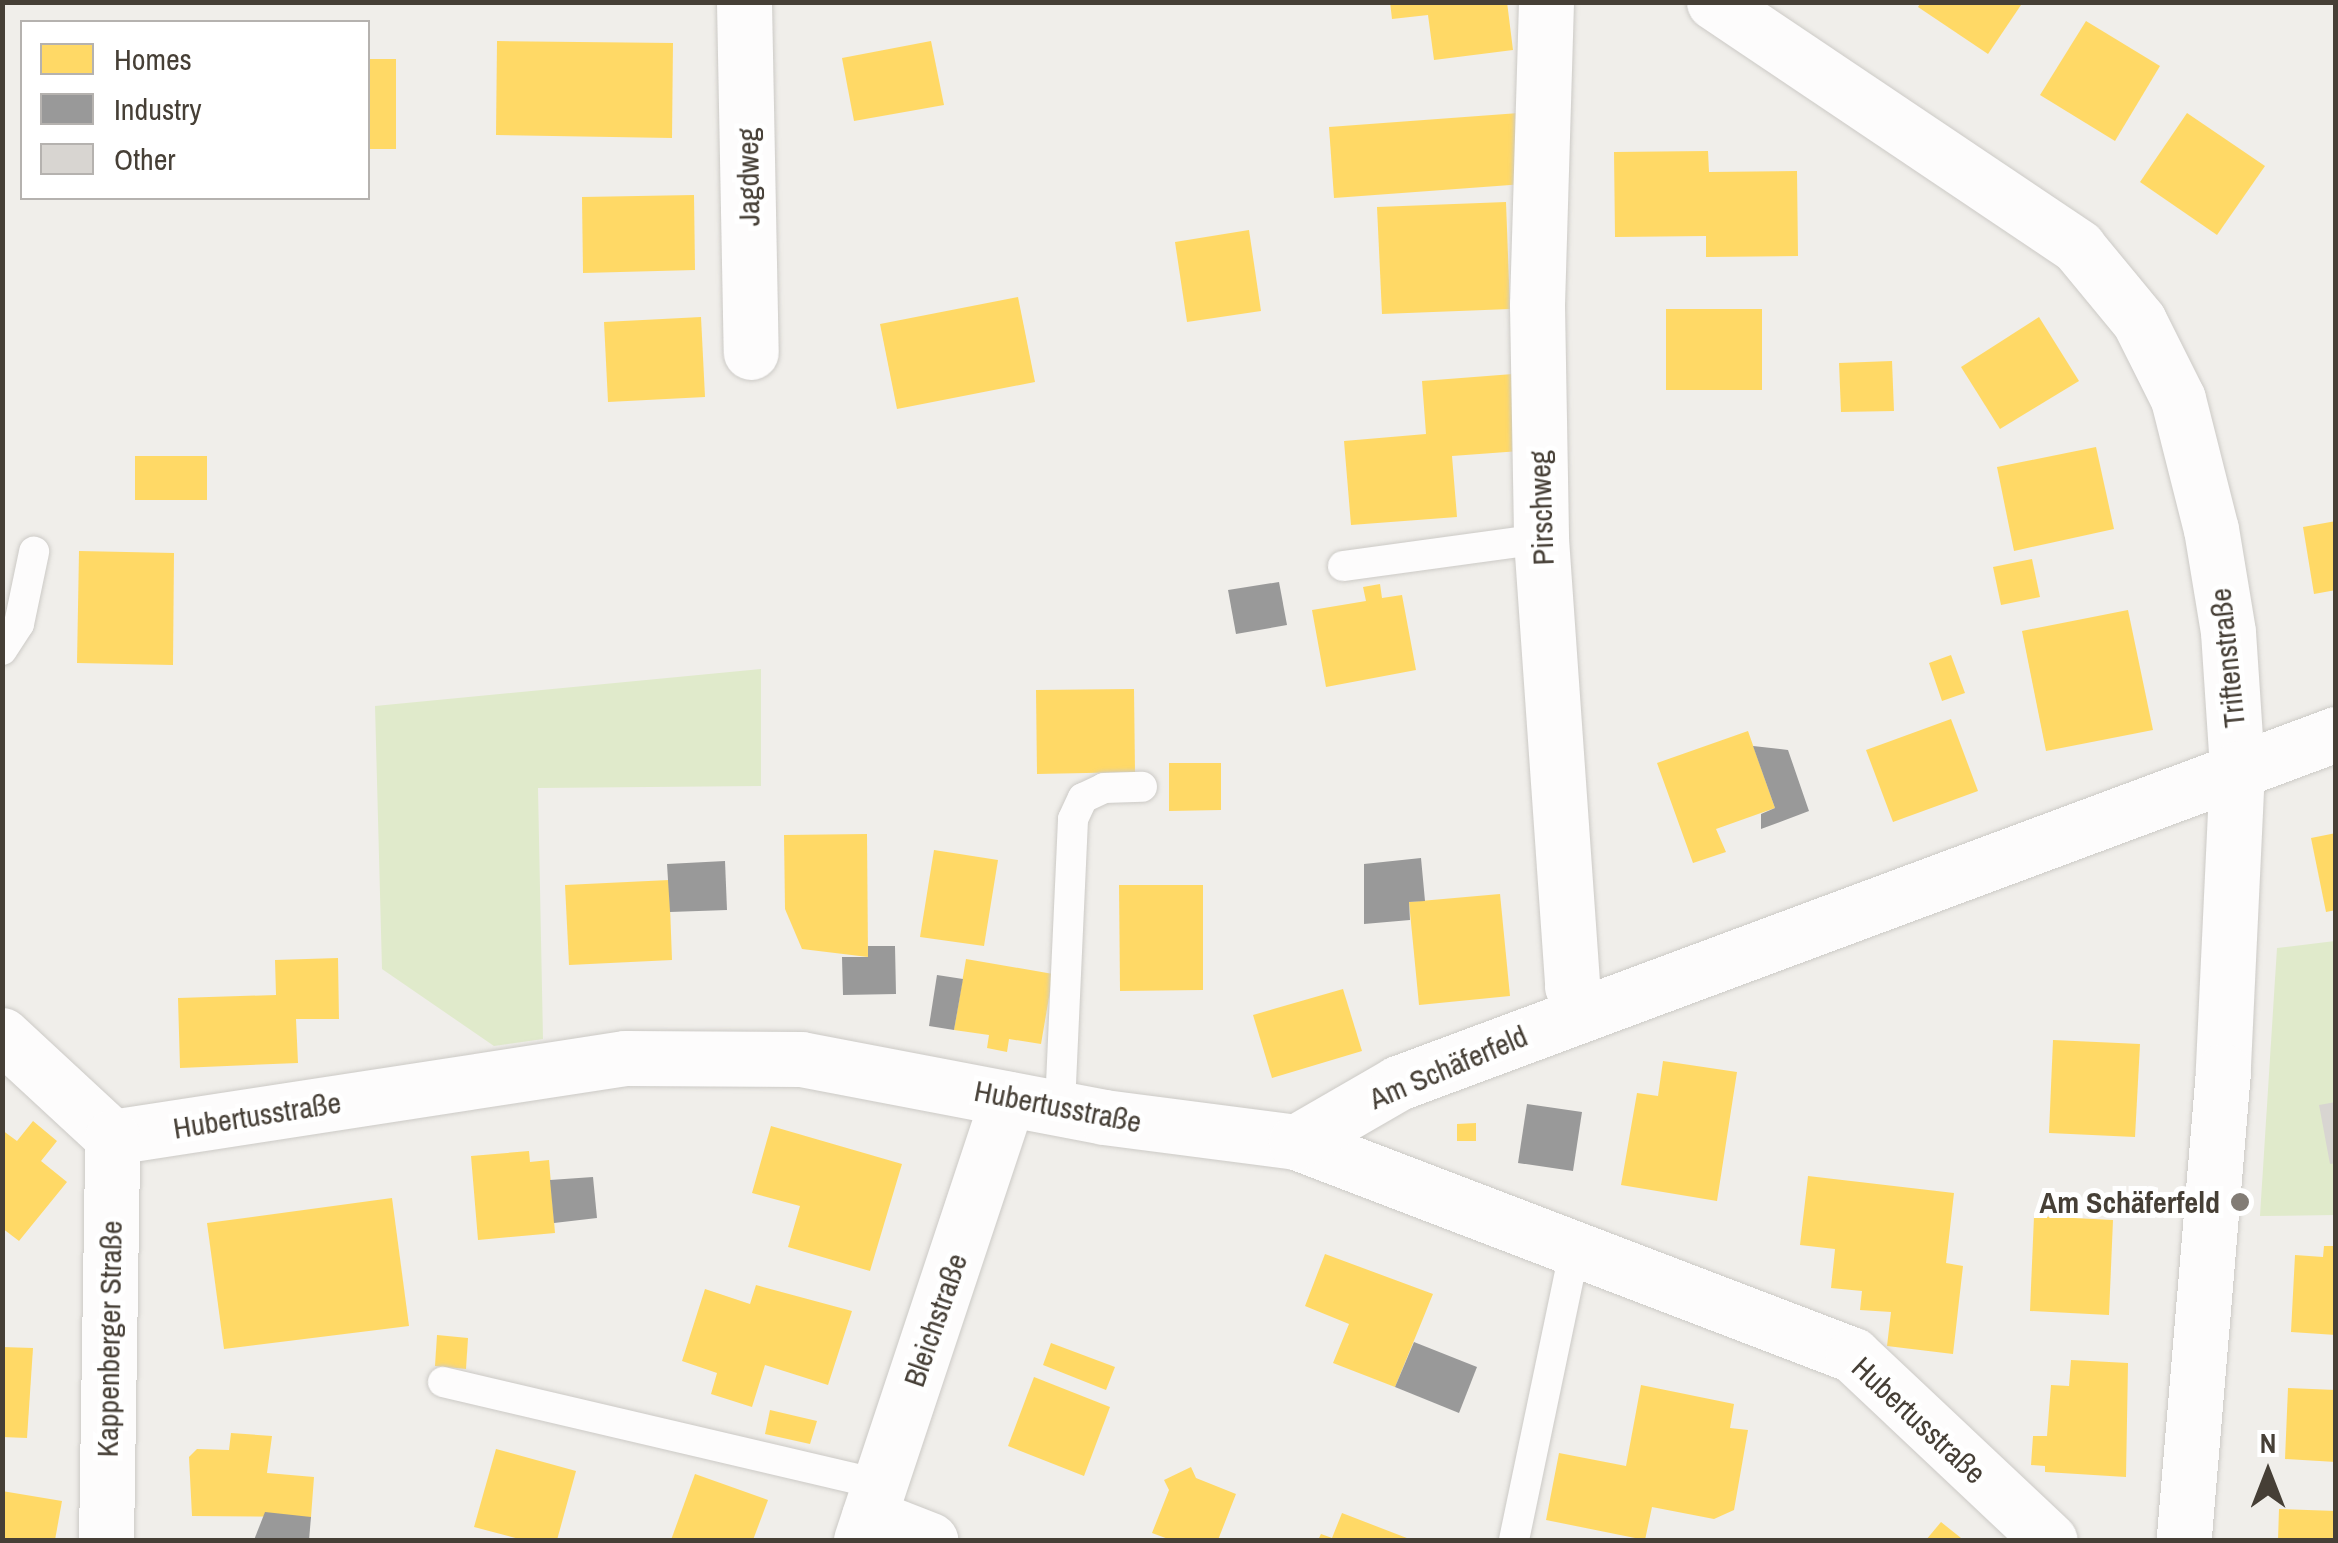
<!DOCTYPE html>
<meta charset="utf-8">
<style>
body{margin:0}
#map{position:relative;width:2338px;height:1543px;overflow:hidden;background:#f0eeea;font-family:"Archivo Narrow",sans-serif}
div>[style]{position:absolute}
.green>*{inset:0;background:#e0eacb}
.homes>*{inset:0;background:#ffd966}
.industry>*{inset:0;background:#999}
.building>*{inset:0;background:#d8d5d1}
.roads{filter:drop-shadow(0 0 2px #cccac6) drop-shadow(0 0 2px #cccac6)}
.service>*{height:30px;margin:-15px;padding:0 15px;transform-origin:15px;border-radius:15px;background:#fdfcfc}
.minor>*{height:55px;margin:-27.5px;padding:0 27.5px;transform-origin:27.5px;border-radius:27.5px;background:#fdfcfc}
.dots>*{width:28px;height:28px;translate:-50% -50%;box-sizing:border-box;border:5px solid #fff;border-radius:50%}
span{translate:-50% -50%;white-space:nowrap;text-align:center;line-height:1.15;-webkit-text-stroke:10px #fff;paint-order:stroke}
.street-label{font-size:30px;color:#463f36}
.poi-label{font-size:30px;color:#463f36;font-weight:700}
.right{translate:-100% -50%;text-align:right}
.frame{position:absolute;inset:0;border:5px solid #463f36;pointer-events:none}
.legend{position:absolute;left:20px;top:20px;width:350px;height:180px;box-sizing:border-box;background:#fff;border:2px solid #b5b2af;margin:0;padding:12px 18px;list-style:none;font-size:30px;color:#463f36}
.legend li{display:flex;align-items:center;gap:20px;height:50px}
.legend b{width:50px;border:2px solid #b5b2af}
.north{position:absolute;left:2218px;top:1423px;width:100px;height:100px;-webkit-text-stroke:8px #fff;paint-order:stroke;rotate:0deg;font-size:28px;font-weight:700;line-height:40px;text-align:center;color:#463f36}
.north::after{content:'';display:block;margin:auto;width:35px;height:45px;background:#463f36;clip-path:polygon(50% 0,100% 100%,50% 72%,0 100%)}
</style>
<div id="map">
<div class="green">
<i style="clip-path:polygon(761px 669px,761px 786px,538px 788px,543px 1039px,494px 1046px,382px 969px,375px 706px)"></i>
<i style="clip-path:polygon(2335px 941px,2335px 1215px,2260px 1216px,2277px 948px)"></i>
</div>
<div class="homes">
<i style="clip-path:polygon(1390px 2px,1507px 2px,1513px 50px,1434px 60px,1428px 15px,1392px 19px)"></i>
<i style="clip-path:polygon(1921px 2px,2023px 2px,1988px 54px,1918px 7px)"></i>
<i style="clip-path:polygon(2086px 21px,2160px 66px,2115px 141px,2040px 95px)"></i>
<i style="clip-path:polygon(497px 41px,673px 43px,672px 138px,496px 135px)"></i>
<i style="clip-path:polygon(931px 41px,944px 105px,854px 121px,842px 58px)"></i>
<i style="clip-path:polygon(368px 59px,396px 59px,396px 149px,368px 149px)"></i>
<i style="clip-path:polygon(1519px 113px,1524px 184px,1334px 198px,1329px 127px)"></i>
<i style="clip-path:polygon(2187px 113px,2265px 166px,2217px 235px,2140px 182px)"></i>
<i style="clip-path:polygon(1708px 151px,1709px 172px,1797px 171px,1798px 256px,1706px 257px,1706px 236px,1615px 237px,1614px 152px)"></i>
<i style="clip-path:polygon(694px 195px,695px 270px,583px 273px,582px 197px)"></i>
<i style="clip-path:polygon(1506px 202px,1510px 309px,1382px 314px,1377px 207px)"></i>
<i style="clip-path:polygon(1249px 230px,1261px 311px,1187px 322px,1175px 242px)"></i>
<i style="clip-path:polygon(1018px 297px,1035px 382px,897px 409px,880px 324px)"></i>
<i style="clip-path:polygon(1666px 309px,1762px 309px,1762px 390px,1666px 390px)"></i>
<i style="clip-path:polygon(701px 317px,705px 397px,608px 402px,604px 322px)"></i>
<i style="clip-path:polygon(2039px 317px,2079px 381px,2000px 429px,1961px 367px)"></i>
<i style="clip-path:polygon(1892px 361px,1894px 411px,1841px 412px,1839px 363px)"></i>
<i style="clip-path:polygon(1513px 374px,1520px 451px,1452px 456px,1457px 517px,1351px 525px,1344px 441px,1426px 434px,1422px 381px)"></i>
<i style="clip-path:polygon(2096px 447px,2114px 529px,2014px 551px,1997px 467px)"></i>
<i style="clip-path:polygon(135px 456px,207px 456px,207px 500px,135px 500px)"></i>
<i style="clip-path:polygon(2336px 521px,2336px 590px,2314px 594px,2303px 527px)"></i>
<i style="clip-path:polygon(79px 551px,174px 553px,173px 665px,77px 663px)"></i>
<i style="clip-path:polygon(2032px 559px,2040px 597px,2001px 605px,1993px 567px)"></i>
<i style="clip-path:polygon(1380px 584px,1382px 598px,1402px 595px,1416px 670px,1326px 687px,1312px 610px,1366px 601px,1363px 587px)"></i>
<i style="clip-path:polygon(2128px 610px,2153px 730px,2046px 751px,2022px 631px)"></i>
<i style="clip-path:polygon(1951px 655px,1965px 693px,1942px 701px,1929px 663px)"></i>
<i style="clip-path:polygon(1134px 689px,1135px 772px,1037px 774px,1036px 690px)"></i>
<i style="clip-path:polygon(1951px 719px,1978px 791px,1893px 822px,1866px 750px)"></i>
<i style="clip-path:polygon(1748px 731px,1775px 808px,1716px 829px,1726px 852px,1693px 863px,1657px 763px)"></i>
<i style="clip-path:polygon(1169px 763px,1221px 763px,1221px 810px,1169px 811px)"></i>
<i style="clip-path:polygon(2336px 833px,2336px 910px,2326px 912px,2311px 838px)"></i>
<i style="clip-path:polygon(867px 834px,868px 957px,802px 949px,785px 909px,784px 835px)"></i>
<i style="clip-path:polygon(934px 850px,998px 860px,984px 946px,920px 937px)"></i>
<i style="clip-path:polygon(669px 880px,672px 960px,569px 965px,565px 885px)"></i>
<i style="clip-path:polygon(1119px 885px,1203px 885px,1203px 990px,1120px 991px)"></i>
<i style="clip-path:polygon(1500px 894px,1510px 996px,1419px 1005px,1409px 902px)"></i>
<i style="clip-path:polygon(338px 958px,339px 1019px,296px 1019px,298px 1063px,180px 1068px,178px 998px,276px 995px,275px 960px)"></i>
<i style="clip-path:polygon(966px 959px,1053px 974px,1041px 1044px,1009px 1039px,1007px 1052px,987px 1048px,989px 1035px,954px 1030px)"></i>
<i style="clip-path:polygon(1343px 989px,1362px 1051px,1272px 1078px,1253px 1015px)"></i>
<i style="clip-path:polygon(2053px 1040px,2140px 1044px,2135px 1137px,2049px 1133px)"></i>
<i style="clip-path:polygon(1663px 1061px,1737px 1072px,1717px 1201px,1621px 1185px,1637px 1093px,1658px 1096px)"></i>
<i style="clip-path:polygon(33px 1121px,57px 1141px,41px 1161px,67px 1182px,19px 1241px,2px 1228px,2px 1130px,17px 1141px)"></i>
<i style="clip-path:polygon(1476px 1123px,1476px 1141px,1457px 1141px,1457px 1124px)"></i>
<i style="clip-path:polygon(771px 1126px,902px 1164px,870px 1271px,788px 1247px,800px 1206px,752px 1193px)"></i>
<i style="clip-path:polygon(529px 1151px,530px 1162px,549px 1160px,555px 1233px,478px 1240px,471px 1156px)"></i>
<i style="clip-path:polygon(1808px 1176px,1954px 1193px,1946px 1263px,1963px 1266px,1953px 1354px,1887px 1346px,1891px 1312px,1860px 1310px,1862px 1291px,1831px 1288px,1835px 1249px,1800px 1245px)"></i>
<i style="clip-path:polygon(392px 1198px,409px 1326px,224px 1349px,207px 1223px)"></i>
<i style="clip-path:polygon(2034px 1216px,2113px 1220px,2109px 1315px,2030px 1311px)"></i>
<i style="clip-path:polygon(2324px 1246px,2336px 1246px,2336px 1335px,2291px 1332px,2295px 1255px,2323px 1257px)"></i>
<i style="clip-path:polygon(1325px 1254px,1433px 1294px,1395px 1387px,1333px 1363px,1349px 1324px,1305px 1306px)"></i>
<i style="clip-path:polygon(756px 1285px,852px 1311px,828px 1385px,765px 1365px,752px 1407px,711px 1394px,717px 1373px,682px 1361px,705px 1289px,750px 1304px)"></i>
<i style="clip-path:polygon(437px 1335px,468px 1338px,466px 1369px,435px 1366px)"></i>
<i style="clip-path:polygon(1051px 1343px,1115px 1367px,1106px 1390px,1043px 1365px)"></i>
<i style="clip-path:polygon(2px 1347px,33px 1348px,27px 1438px,2px 1437px)"></i>
<i style="clip-path:polygon(2071px 1360px,2128px 1363px,2126px 1477px,2045px 1472px,2045px 1466px,2031px 1465px,2033px 1436px,2047px 1436px,2051px 1385px,2069px 1386px)"></i>
<i style="clip-path:polygon(1034px 1377px,1110px 1407px,1084px 1476px,1008px 1446px)"></i>
<i style="clip-path:polygon(1641px 1385px,1734px 1404px,1730px 1428px,1748px 1430px,1734px 1510px,1714px 1519px,1652px 1507px,1645px 1540px,1546px 1520px,1559px 1453px,1626px 1466px)"></i>
<i style="clip-path:polygon(2288px 1388px,2336px 1390px,2336px 1462px,2285px 1459px)"></i>
<i style="clip-path:polygon(770px 1410px,817px 1421px,810px 1444px,765px 1434px)"></i>
<i style="clip-path:polygon(231px 1433px,272px 1436px,267px 1473px,314px 1477px,311px 1517px,192px 1516px,189px 1457px,197px 1449px,229px 1450px)"></i>
<i style="clip-path:polygon(496px 1449px,576px 1471px,557px 1540px,523px 1540px,474px 1527px)"></i>
<i style="clip-path:polygon(1191px 1467px,1196px 1478px,1236px 1494px,1218px 1540px,1171px 1540px,1152px 1533px,1169px 1490px,1164px 1480px)"></i>
<i style="clip-path:polygon(695px 1474px,768px 1500px,753px 1540px,671px 1540px)"></i>
<i style="clip-path:polygon(2px 1491px,62px 1501px,55px 1540px,2px 1540px)"></i>
<i style="clip-path:polygon(2279px 1509px,2336px 1511px,2336px 1540px,2278px 1540px)"></i>
<i style="clip-path:polygon(1342px 1513px,1412px 1540px,1318px 1540px,1321px 1534px,1332px 1538px)"></i>
<i style="clip-path:polygon(1941px 1522px,1961px 1538px,1959px 1540px,1926px 1540px)"></i>
</div>
<div class="industry">
<i style="clip-path:polygon(1279px 582px,1287px 625px,1236px 634px,1228px 590px)"></i>
<i style="clip-path:polygon(1753px 746px,1788px 750px,1809px 811px,1761px 829px,1761px 814px,1775px 808px)"></i>
<i style="clip-path:polygon(1421px 858px,1425px 901px,1409px 902px,1410px 920px,1364px 924px,1364px 864px)"></i>
<i style="clip-path:polygon(725px 861px,727px 910px,670px 912px,667px 864px)"></i>
<i style="clip-path:polygon(868px 946px,895px 946px,896px 994px,843px 995px,842px 957px,868px 957px)"></i>
<i style="clip-path:polygon(937px 975px,963px 979px,954px 1030px,929px 1026px)"></i>
<i style="clip-path:polygon(1527px 1104px,1582px 1112px,1573px 1171px,1518px 1163px)"></i>
<i style="clip-path:polygon(593px 1177px,597px 1218px,554px 1223px,550px 1180px)"></i>
<i style="clip-path:polygon(1414px 1342px,1477px 1367px,1459px 1413px,1395px 1387px)"></i>
<i style="clip-path:polygon(265px 1512px,311px 1517px,309px 1540px,254px 1540px)"></i>
</div>
<div class="building">
<i style="clip-path:polygon(2336px 1102px,2336px 1163px,2330px 1164px,2319px 1105px)"></i>
</div>
<div class="roads">
<div class="service">
<i style="left:1343px;top:566px;width:200px;rotate:-7.8deg"></i>
<i style="left:2px;top:650px;width:31px;rotate:-57deg"></i>
<i style="left:19px;top:624px;width:74px;rotate:-78.2deg"></i>
<i style="left:1051px;top:1107px;width:25px;rotate:-67deg"></i>
<i style="left:1061px;top:1084px;width:265px;rotate:-87.4deg"></i>
<i style="left:1073px;top:819px;width:23px;rotate:-65deg"></i>
<i style="left:1083px;top:798px;width:23px;rotate:-25deg"></i>
<i style="left:1104px;top:788px;width:38px;rotate:-2deg"></i>
<i style="left:443px;top:1382px;width:448px;rotate:13.2deg"></i>
<i style="left:1514px;top:1540px;width:302px;rotate:-78.2deg"></i>
</div>
<div class="minor">
<i style="left:744px;top:2px;width:350px;rotate:88.9deg"></i>
<i style="left:1546px;top:2px;width:303px;rotate:91.7deg"></i>
<i style="left:1537px;top:305px;width:234px;rotate:89deg"></i>
<i style="left:1541px;top:539px;width:448px;rotate:86deg"></i>
<i style="left:1572px;top:986px;width:27px;rotate:66deg"></i>
<i style="left:1714px;top:2px;width:439px;rotate:33.9deg"></i>
<i style="left:2078px;top:247px;width:96px;rotate:50.5deg"></i>
<i style="left:2139px;top:321px;width:87px;rotate:63.4deg"></i>
<i style="left:2178px;top:399px;width:134px;rotate:75.8deg"></i>
<i style="left:2211px;top:529px;width:104px;rotate:80.6deg"></i>
<i style="left:2228px;top:632px;width:137px;rotate:86.2deg"></i>
<i style="left:2237px;top:769px;width:302px;rotate:92.7deg"></i>
<i style="left:2223px;top:1071px;width:471px;rotate:94.8deg"></i>
<i style="left:2px;top:1035px;width:150px;rotate:42.8deg"></i>
<i style="left:112px;top:1137px;width:519px;rotate:-8.75deg"></i>
<i style="left:625px;top:1058px;width:176px;rotate:0.3deg"></i>
<i style="left:801px;top:1059px;width:309px;rotate:10.8deg"></i>
<i style="left:1104px;top:1117px;width:194px;rotate:7.4deg"></i>
<i style="left:1296px;top:1142px;width:596px;rotate:20.93deg"></i>
<i style="left:1853px;top:1355px;width:270px;rotate:43.3deg"></i>
<i style="left:1296px;top:1142px;width:118px;rotate:-30deg"></i>
<i style="left:1398px;top:1083px;width:1001px;rotate:-20.41deg"></i>
<i style="left:869px;top:1516px;width:66px;rotate:21.5deg"></i>
<i style="left:106px;top:1540px;width:403px;rotate:-89.1deg"></i>
<i style="left:861px;top:1540px;width:465px;rotate:-71.6deg"></i>
</div>
</div>
<div class="dots">
<i style="left:2240px;top:1202px;background:#827c75"></i>
</div>
<div class="street-label">
<span style="left:748px;top:177px;rotate:-91deg">Jagdweg</span>
<span style="left:1541px;top:508px;rotate:-92deg">Pirschweg</span>
<span style="left:2227px;top:658px;rotate:-96deg">Triftenstraße</span>
<span style="left:1448px;top:1067px;rotate:-23deg">Am Schäferfeld</span>
<span style="left:1058px;top:1106px;rotate:11deg">Hubertusstraße</span>
<span style="left:257px;top:1115px;rotate:-9deg">Hubertusstraße</span>
<span style="left:935px;top:1320px;rotate:-71deg">Bleichstraße</span>
<span style="left:109px;top:1339px;rotate:-89deg">Kappenberger Straße</span>
<span style="left:1919px;top:1420px;rotate:43deg">Hubertusstraße</span>
</div>
<div class="poi-label">
<span class="right" style="left:2220px;top:1202px">Am Schäferfeld</span>
</div>
<div class="frame"></div>
<ul class="legend">
<li><b style="height:28px;background:#ffd966"></b>Homes</li>
<li><b style="height:28px;background:#999"></b>Industry</li>
<li><b style="height:28px;background:#d8d5d1"></b>Other</li>
</ul>
<div class="north">N</div>
</div>
